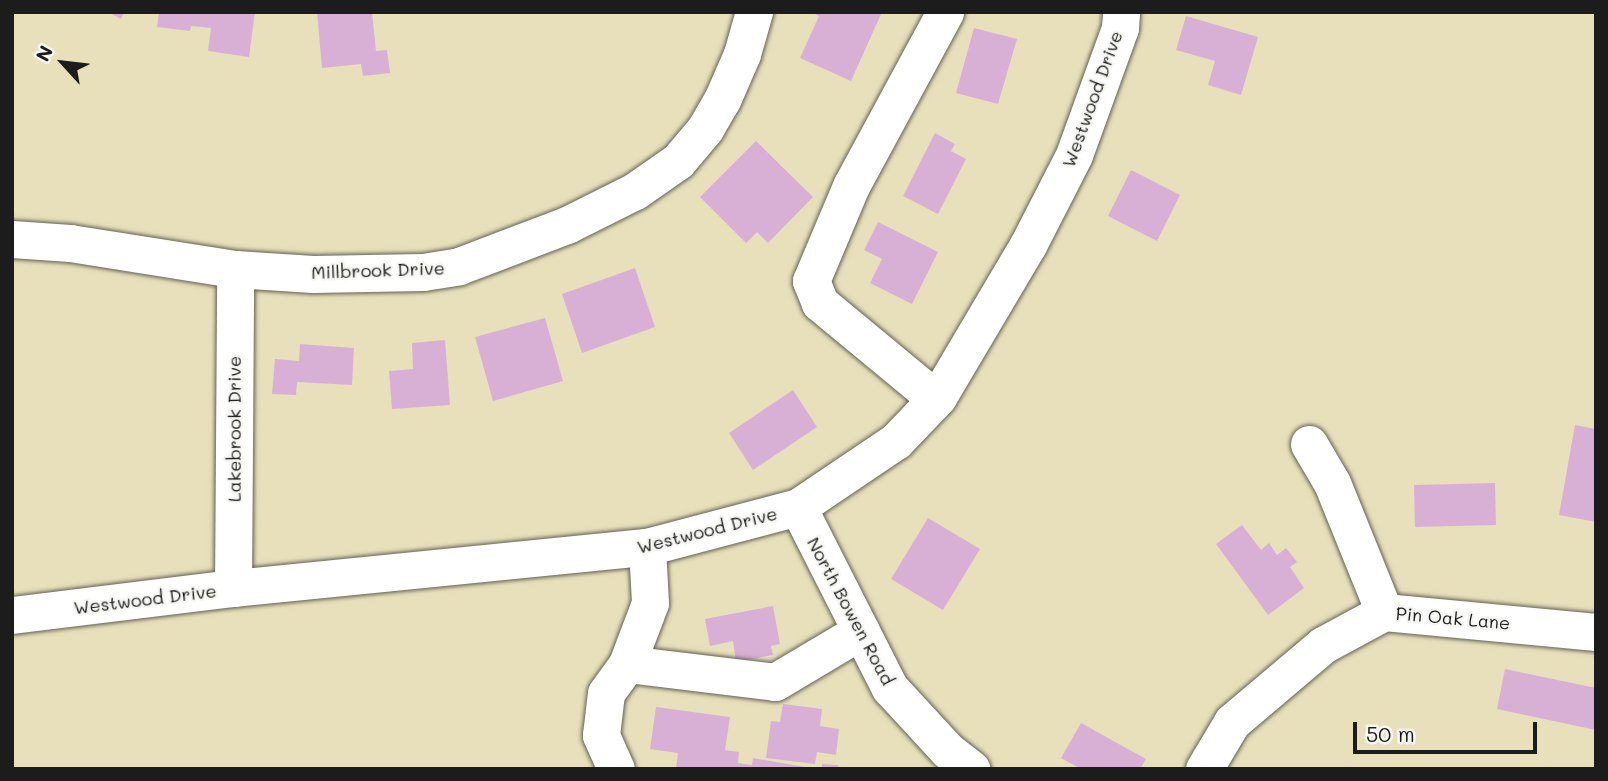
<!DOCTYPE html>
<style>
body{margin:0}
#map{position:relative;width:1608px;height:781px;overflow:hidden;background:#e7e0bb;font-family:Mali,sans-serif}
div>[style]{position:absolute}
.building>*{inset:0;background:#d9b0d5}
.roads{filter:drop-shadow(0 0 2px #636154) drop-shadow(0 0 2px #636154)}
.minor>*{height:37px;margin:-18.5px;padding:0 18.5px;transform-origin:18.5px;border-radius:18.5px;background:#fff}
span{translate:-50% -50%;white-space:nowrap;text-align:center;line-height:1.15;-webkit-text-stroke:5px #f6f6f2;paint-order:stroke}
.street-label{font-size:18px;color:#1c1c1c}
.frame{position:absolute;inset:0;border:14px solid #1c1c1c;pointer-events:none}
.north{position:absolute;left:28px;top:28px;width:70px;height:70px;-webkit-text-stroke:5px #f6f6f2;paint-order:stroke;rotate:297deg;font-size:19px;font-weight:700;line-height:28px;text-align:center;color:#1c1c1c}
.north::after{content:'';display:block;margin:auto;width:24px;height:32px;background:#1c1c1c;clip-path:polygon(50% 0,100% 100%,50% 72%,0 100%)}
.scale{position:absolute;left:1353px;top:722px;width:184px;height:32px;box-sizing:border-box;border:4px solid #1c1c1c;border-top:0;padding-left:9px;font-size:21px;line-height:24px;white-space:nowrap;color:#1c1c1c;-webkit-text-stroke:5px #f6f6f2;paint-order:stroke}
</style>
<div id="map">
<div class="building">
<i style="clip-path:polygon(108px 12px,124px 12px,121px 19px)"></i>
<i style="clip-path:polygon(159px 12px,255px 12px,249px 57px,208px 51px,211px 28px,191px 26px,190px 31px,157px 27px)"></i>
<i style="clip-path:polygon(317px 12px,372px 12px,376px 51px,387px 50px,390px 73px,363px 76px,361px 64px,322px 68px)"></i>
<i style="clip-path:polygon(811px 12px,882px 12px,851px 81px,800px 58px,819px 16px)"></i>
<i style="clip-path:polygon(1186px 16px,1258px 37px,1241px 95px,1208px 85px,1215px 61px,1176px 50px)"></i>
<i style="clip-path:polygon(974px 28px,1017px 39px,998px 104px,956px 93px)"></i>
<i style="clip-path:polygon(935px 133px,955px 144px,951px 151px,966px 159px,938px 214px,903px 196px)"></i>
<i style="clip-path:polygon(756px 141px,813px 197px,768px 243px,757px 232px,746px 243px,700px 197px)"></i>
<i style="clip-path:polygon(1131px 170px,1180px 195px,1157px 241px,1108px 216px)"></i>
<i style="clip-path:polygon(878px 222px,938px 252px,912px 304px,870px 283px,882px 259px,864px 250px)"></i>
<i style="clip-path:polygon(635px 268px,655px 327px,582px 353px,562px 294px)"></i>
<i style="clip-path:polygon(545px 318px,563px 381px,493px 401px,475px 337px)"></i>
<i style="clip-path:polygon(445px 340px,450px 405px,392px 409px,389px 371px,413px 369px,412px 343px)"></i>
<i style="clip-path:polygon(300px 344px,354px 348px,352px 385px,297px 382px,296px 395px,272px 394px,275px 359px,299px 361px)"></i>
<i style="clip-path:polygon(793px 390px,817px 427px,753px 470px,729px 433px)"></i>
<i style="clip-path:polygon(1575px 425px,1596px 429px,1596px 522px,1559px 515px)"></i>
<i style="clip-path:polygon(1495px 483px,1496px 525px,1415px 527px,1414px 485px)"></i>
<i style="clip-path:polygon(928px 518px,980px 549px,943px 610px,891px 579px)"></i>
<i style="clip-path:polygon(1242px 525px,1261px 550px,1269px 543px,1277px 555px,1286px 548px,1297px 562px,1290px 567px,1304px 588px,1268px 615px,1216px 544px)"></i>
<i style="clip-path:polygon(773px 606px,780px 644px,771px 646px,773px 655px,736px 662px,733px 641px,710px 646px,705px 619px)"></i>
<i style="clip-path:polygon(1505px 669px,1596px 688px,1596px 730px,1497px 709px)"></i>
<i style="clip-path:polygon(783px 704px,822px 709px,820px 726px,839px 729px,836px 755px,817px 752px,815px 764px,766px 758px,771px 721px,780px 722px)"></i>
<i style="clip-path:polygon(656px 707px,730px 717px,725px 750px,739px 752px,738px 763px,752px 765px,753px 758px,817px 769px,676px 769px,678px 753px,650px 749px)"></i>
<i style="clip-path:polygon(1081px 723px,1146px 759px,1140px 769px,1081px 769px,1061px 758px)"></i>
<i style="clip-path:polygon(822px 764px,838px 765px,838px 769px,822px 769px)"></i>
</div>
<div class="roads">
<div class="minor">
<i style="left:12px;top:239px;width:58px;rotate:3.9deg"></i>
<i style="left:70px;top:243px;width:167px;rotate:9deg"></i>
<i style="left:235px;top:269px;width:78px;rotate:3.7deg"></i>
<i style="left:313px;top:274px;width:110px;rotate:-1deg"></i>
<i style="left:423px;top:272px;width:36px;rotate:-9deg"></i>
<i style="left:459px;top:266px;width:116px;rotate:-20.8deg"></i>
<i style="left:567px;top:225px;width:76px;rotate:-26.6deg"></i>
<i style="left:635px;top:191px;width:52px;rotate:-34.9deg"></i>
<i style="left:678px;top:161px;width:42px;rotate:-49.8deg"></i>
<i style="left:705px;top:129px;width:34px;rotate:-60deg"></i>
<i style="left:722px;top:100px;width:50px;rotate:-66.5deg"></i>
<i style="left:742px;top:54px;width:44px;rotate:-74.1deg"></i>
<i style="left:936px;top:399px;width:151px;rotate:-140.4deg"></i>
<i style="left:820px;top:303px;width:24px;rotate:-112deg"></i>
<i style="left:811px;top:281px;width:103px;rotate:-67.2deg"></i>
<i style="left:851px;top:186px;width:198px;rotate:-61.6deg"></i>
<i style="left:1309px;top:444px;width:45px;rotate:59.5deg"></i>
<i style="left:1332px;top:483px;width:139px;rotate:68deg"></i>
<i style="left:798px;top:507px;width:203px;rotate:63.1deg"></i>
<i style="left:890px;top:688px;width:84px;rotate:47.4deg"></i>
<i style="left:947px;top:750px;width:31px;rotate:38deg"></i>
<i style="left:647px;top:547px;width:56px;rotate:86.9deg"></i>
<i style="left:650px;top:603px;width:65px;rotate:110.7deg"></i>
<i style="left:627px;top:664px;width:149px;rotate:6.9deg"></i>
<i style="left:775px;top:682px;width:100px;rotate:-30.7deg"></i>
<i style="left:233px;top:588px;width:319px;rotate:-89.6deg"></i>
<i style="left:12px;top:615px;width:223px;rotate:-7deg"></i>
<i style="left:233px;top:588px;width:416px;rotate:-5.7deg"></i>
<i style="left:647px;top:547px;width:156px;rotate:-14.8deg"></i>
<i style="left:798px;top:507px;width:118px;rotate:-34deg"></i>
<i style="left:896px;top:441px;width:61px;rotate:-46.3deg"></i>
<i style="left:938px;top:397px;width:177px;rotate:-59.4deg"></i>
<i style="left:1028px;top:245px;width:101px;rotate:-62.9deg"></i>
<i style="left:1074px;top:155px;width:135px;rotate:-70.1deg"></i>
<i style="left:1120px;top:28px;width:16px;rotate:-86deg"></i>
<i style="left:616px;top:769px;width:37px;rotate:-114deg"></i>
<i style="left:601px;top:735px;width:42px;rotate:-83.2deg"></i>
<i style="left:606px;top:693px;width:36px;rotate:-54deg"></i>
<i style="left:1204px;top:769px;width:55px;rotate:-59.2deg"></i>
<i style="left:1232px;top:722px;width:119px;rotate:-40.2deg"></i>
<i style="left:1323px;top:645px;width:69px;rotate:-28.4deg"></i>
<i style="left:1384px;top:612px;width:213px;rotate:5.4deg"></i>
</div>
</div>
<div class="street-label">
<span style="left:1092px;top:99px;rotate:-70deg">Westwood Drive</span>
<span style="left:378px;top:270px;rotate:-2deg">Millbrook Drive</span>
<span style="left:234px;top:429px;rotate:-90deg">Lakebrook Drive</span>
<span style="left:707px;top:530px;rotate:-14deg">Westwood Drive</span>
<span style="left:145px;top:599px;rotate:-7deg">Westwood Drive</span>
<span style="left:851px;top:611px;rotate:62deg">North Bowen Road</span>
<span style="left:1453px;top:618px;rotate:5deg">Pin Oak Lane</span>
</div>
<div class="frame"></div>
<div class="north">N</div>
<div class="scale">50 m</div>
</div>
